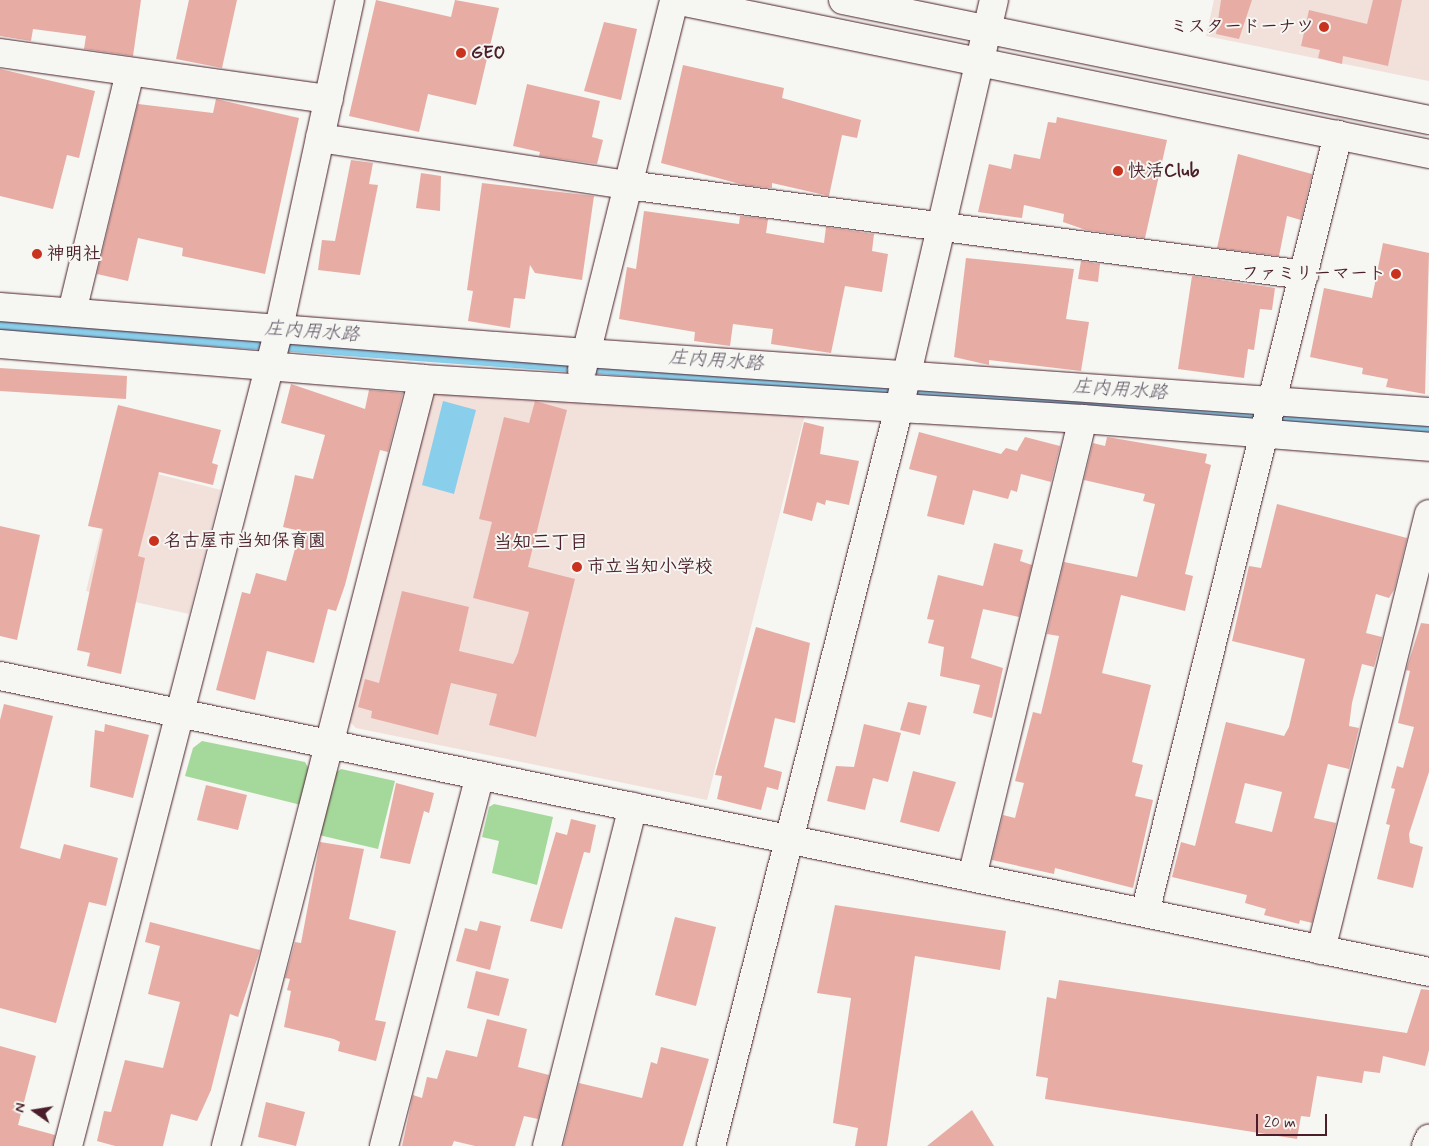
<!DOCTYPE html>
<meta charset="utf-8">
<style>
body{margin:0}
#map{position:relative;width:1429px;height:1146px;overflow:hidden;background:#f6f6f2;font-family:Mynerve,"Klee One",sans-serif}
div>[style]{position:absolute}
.built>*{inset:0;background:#f2e0db}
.green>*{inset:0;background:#a5d99c}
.water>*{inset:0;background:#89ceea}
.building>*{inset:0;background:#e7ada4}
.roads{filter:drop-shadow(0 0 1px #4a1f2b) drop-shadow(0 0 1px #4a1f2b)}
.minor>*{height:28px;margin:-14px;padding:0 14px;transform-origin:14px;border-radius:14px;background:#f6f6f2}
.tertiary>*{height:28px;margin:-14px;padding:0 14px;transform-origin:14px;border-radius:14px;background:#f6f6f2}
.dots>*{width:14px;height:14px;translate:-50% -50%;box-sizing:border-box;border:2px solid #f6f6f2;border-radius:50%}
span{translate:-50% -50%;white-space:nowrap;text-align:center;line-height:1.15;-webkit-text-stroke:4px #f6f6f2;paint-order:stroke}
.poi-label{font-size:18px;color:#4a1f2b;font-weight:700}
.right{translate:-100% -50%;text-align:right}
.left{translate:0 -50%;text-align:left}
.water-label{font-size:19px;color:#5d5464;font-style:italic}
.neighbourhood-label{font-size:19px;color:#4a1f2b;font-weight:700}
.north{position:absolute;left:10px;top:1086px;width:50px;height:50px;-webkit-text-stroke:4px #f6f6f2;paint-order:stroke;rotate:283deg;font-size:14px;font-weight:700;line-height:20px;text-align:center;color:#4a1f2b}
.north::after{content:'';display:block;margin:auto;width:18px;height:22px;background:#4a1f2b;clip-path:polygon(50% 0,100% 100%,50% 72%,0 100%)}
.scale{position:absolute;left:1256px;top:1114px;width:71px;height:22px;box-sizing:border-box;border:2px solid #4a1f2b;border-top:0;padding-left:6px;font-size:15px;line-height:18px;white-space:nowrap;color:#4a1f2b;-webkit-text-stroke:4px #f6f6f2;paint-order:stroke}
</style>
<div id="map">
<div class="built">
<i style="clip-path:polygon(1214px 0,1429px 0,1429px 81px,1206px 36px)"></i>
<i style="clip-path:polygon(433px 393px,805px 414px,707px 800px,356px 728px,348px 720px)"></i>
<i style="clip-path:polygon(118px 464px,221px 490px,189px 614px,86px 591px)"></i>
</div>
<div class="green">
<i style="clip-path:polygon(202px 741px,305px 762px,310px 771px,301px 805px,185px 776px,193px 748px)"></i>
<i style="clip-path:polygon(341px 769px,395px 781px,378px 849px,319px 835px,335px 773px)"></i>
<i style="clip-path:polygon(494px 804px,553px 817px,537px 885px,492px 873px,499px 841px,482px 837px,489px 807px)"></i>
</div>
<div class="water">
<i style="clip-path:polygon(0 320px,1429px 424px,1429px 434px,0 331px)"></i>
<i style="clip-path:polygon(443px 401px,476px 410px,454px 494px,422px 485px)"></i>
</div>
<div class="building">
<i style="clip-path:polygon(0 0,141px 0,133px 56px,84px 49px,86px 36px,33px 29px,31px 41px,0 36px)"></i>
<i style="clip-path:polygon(189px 0,237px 0,222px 68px,176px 59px)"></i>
<i style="clip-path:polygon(376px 0,451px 17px,455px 0,499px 8px,476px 105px,428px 94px,419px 132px,349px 116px)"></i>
<i style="clip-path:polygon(1221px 0,1252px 0,1239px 39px,1216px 34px)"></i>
<i style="clip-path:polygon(1373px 0,1402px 0,1388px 66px,1343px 56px,1342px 64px,1318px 58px,1320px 50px,1301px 46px,1309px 10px,1367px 24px)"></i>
<i style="clip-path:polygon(604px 22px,637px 29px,621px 100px,584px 91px)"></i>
<i style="clip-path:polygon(683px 65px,784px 88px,782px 98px,861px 120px,857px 138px,842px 135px,829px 196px,772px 183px,772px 188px,744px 185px,661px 163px)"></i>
<i style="clip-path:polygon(0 69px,95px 91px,79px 158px,67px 155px,53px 209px,0 196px)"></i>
<i style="clip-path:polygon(527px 84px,600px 101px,592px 137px,603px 140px,597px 164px,539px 156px,540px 152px,513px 146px)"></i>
<i style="clip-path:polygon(216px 99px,299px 118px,265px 274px,182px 256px,183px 248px,138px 238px,128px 281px,97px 274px,138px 104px,213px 113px)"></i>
<i style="clip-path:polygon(1057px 117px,1167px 140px,1145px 238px,1086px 230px,1063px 222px,1064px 214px,1024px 205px,1022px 218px,978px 212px,989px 164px,1011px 169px,1014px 154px,1040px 159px,1048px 122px,1056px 123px)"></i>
<i style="clip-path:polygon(1238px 154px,1312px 174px,1301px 220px,1287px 216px,1279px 256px,1217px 248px)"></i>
<i style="clip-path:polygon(351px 160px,373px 163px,369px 184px,378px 185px,360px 275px,318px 270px,322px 240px,335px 241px)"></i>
<i style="clip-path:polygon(421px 173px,441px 176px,440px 211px,416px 208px)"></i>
<i style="clip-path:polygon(482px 183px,594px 196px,582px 280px,535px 273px,530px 265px,525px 299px,514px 298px,510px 328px,468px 321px,473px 291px,467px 290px)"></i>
<i style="clip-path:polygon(644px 211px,739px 224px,740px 216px,768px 219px,766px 233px,824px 243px,826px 227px,874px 234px,872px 251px,888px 254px,882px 292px,845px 286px,831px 353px,771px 344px,773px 329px,733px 324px,730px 346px,694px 341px,695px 332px,619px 319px,627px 267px,636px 269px)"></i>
<i style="clip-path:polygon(1383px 243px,1429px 253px,1425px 394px,1386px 387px,1388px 379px,1362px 374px,1363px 368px,1310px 357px,1324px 288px,1372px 298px)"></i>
<i style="clip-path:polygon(966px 258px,1074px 269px,1066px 319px,1089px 322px,1081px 371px,989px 360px,989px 365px,954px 357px)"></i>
<i style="clip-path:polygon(1081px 261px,1100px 264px,1098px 282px,1078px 279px)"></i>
<i style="clip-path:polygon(1192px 276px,1275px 288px,1272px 310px,1260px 309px,1254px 350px,1248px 349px,1244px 378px,1178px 369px)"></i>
<i style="clip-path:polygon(0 368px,127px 376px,126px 399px,0 391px)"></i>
<i style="clip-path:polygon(291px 384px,365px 409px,369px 390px,403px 393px,388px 452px,380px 450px,345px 585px,336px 611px,328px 609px,314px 663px,267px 651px,255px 700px,216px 690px,242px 592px,250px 594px,256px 573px,286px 581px,300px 531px,283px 527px,293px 485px,295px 475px,313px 479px,325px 435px,281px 423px)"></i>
<i style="clip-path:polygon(535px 401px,567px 410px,528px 567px,575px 579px,536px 737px,489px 725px,497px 694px,451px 683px,438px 735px,371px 718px,372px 711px,358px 707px,365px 679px,379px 683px,402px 591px,469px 607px,459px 651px,513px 664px,518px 653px,529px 612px,473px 598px,492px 522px,479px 519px,504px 417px,529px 423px)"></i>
<i style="clip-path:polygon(118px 405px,221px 430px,212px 463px,218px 465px,213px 485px,159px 472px,138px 556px,145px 558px,121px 674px,87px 666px,90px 653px,77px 650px,103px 529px,88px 526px)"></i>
<i style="clip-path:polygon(804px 422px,824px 427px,820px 454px,859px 461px,849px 505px,826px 500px,825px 505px,817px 502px,812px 521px,783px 513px)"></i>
<i style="clip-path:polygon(919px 432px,1001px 454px,1006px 448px,1017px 451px,1025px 437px,1060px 446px,1051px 482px,1021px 474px,1017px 492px,1011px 490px,1008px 499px,973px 490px,964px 525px,927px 516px,937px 476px,909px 469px)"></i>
<i style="clip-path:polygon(1107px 437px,1207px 454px,1205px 463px,1211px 465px,1185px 574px,1193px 576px,1185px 611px,1121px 595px,1102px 673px,1151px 685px,1132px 762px,1143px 765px,1135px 796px,1153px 800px,1133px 888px,1055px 868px,1054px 874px,992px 860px,1003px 815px,1015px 818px,1024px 783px,1015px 781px,1033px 712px,1041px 714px,1050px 676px,1059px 636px,1047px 634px,1064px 562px,1137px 577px,1155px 504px,1143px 501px,1145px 494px,1084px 480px,1093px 443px,1105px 446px)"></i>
<i style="clip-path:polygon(evenodd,1277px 504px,1407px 538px,1394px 590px,1389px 598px,1376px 594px,1366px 633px,1382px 637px,1374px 667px,1362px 664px,1352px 703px,1349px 726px,1359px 728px,1349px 769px,1328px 764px,1314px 818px,1336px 823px,1312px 923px,1300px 920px,1299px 924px,1264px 915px,1266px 909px,1245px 903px,1247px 895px,1172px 877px,1181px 842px,1195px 846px,1226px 722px,1284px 736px,1289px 727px,1305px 659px,1232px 641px,1249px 566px,1261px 568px,1277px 504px,1245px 783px,1282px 792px,1272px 832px,1235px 823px,1245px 783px)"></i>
<i style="clip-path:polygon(0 526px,40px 535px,17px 640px,0 636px)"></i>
<i style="clip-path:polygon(994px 543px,1023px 550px,1020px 561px,1032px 565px,1019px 617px,983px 609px,971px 658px,1003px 668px,992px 718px,973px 713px,980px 685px,940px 676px,944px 647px,928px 643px,934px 620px,927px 619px,938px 575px,983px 586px)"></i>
<i style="clip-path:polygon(1421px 623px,1429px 624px,1429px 772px,1409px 834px,1410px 843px,1423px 847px,1413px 888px,1377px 879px,1390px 825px,1386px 824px,1395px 789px,1391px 788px,1397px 766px,1403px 768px,1414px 727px,1398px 723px,1410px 671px,1406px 670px)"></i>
<i style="clip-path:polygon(756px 627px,810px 643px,795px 723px,775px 718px,764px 767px,782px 772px,778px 790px,767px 787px,761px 810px,717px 799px,722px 776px,715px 775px)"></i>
<i style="clip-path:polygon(908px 702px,927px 706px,920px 735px,900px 730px)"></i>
<i style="clip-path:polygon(4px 704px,53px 716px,20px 848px,60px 859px,64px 844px,118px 858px,106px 906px,89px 902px,56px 1023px,0 1008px,0 720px)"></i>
<i style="clip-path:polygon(105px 724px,149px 735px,133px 798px,90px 787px,95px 730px,104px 732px)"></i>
<i style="clip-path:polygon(864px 724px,901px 733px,888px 782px,873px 778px,865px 810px,827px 801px,836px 766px,854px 767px)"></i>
<i style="clip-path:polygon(913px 771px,956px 782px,939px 832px,900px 822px)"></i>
<i style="clip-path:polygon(396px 783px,434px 793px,429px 813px,424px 811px,410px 864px,380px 858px)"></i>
<i style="clip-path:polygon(206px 785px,247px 795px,238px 830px,197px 820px)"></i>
<i style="clip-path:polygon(571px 819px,596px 825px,590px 853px,584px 852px,562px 929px,530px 921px,556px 832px,567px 835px)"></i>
<i style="clip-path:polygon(320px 842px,364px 849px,349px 919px,396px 931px,375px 1020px,386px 1022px,376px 1061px,338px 1051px,340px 1042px,334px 1039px,284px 1027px,291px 991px,287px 990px,290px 979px,285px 978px,295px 942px,301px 943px)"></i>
<i style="clip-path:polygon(835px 905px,1006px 931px,1000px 970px,915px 956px,887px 1146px,855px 1146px,858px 1128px,833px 1123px,851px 998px,817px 993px)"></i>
<i style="clip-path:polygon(675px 917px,716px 927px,696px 1006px,655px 995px)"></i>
<i style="clip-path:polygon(480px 921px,501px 926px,490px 970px,456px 961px,465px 928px,477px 931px)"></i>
<i style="clip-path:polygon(150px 922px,260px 950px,238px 1017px,230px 1014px,211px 1090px,197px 1121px,171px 1114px,163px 1146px,115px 1146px,97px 1141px,104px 1111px,111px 1112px,125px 1060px,163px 1068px,180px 1002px,148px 994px,160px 946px,145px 942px)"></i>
<i style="clip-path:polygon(476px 971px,509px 979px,499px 1016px,467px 1008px)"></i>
<i style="clip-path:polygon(1059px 980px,1407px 1033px,1421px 989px,1429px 990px,1429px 1050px,1425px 1066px,1383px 1056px,1380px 1073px,1364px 1071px,1362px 1083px,1317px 1076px,1310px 1117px,1301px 1116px,1297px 1139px,1045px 1099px,1048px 1078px,1036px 1076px,1047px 997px,1056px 999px)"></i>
<i style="clip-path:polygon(487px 1019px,527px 1029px,518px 1067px,549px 1075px,538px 1119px,524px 1116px,515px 1146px,475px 1146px,454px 1141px,452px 1146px,402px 1146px,413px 1095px,422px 1098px,427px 1077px,437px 1079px,446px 1050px,477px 1057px)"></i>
<i style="clip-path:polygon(0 1046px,36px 1056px,18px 1125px,55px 1135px,53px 1146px,0 1146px)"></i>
<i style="clip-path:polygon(661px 1047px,709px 1059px,683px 1146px,563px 1146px,579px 1083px,642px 1098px,651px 1062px,657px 1064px)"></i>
<i style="clip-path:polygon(266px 1102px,305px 1112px,296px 1146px,258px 1137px)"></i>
<i style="clip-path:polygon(972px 1110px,994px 1146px,927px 1146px)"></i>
</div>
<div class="roads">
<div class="minor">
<i style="left:0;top:53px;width:332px;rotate:8deg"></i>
<i style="left:320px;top:138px;width:312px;rotate:8.7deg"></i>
<i style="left:628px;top:185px;width:682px;rotate:7.58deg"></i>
<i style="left:0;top:307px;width:588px;rotate:4.49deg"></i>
<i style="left:586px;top:353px;width:845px;rotate:4deg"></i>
<i style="left:72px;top:312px;width:247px;rotate:-76.4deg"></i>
<i style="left:0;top:344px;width:424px;rotate:4.7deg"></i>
<i style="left:423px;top:379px;width:661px;rotate:3.47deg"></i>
<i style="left:1083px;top:419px;width:347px;rotate:4.6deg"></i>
<i style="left:582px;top:370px;width:381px;rotate:-76deg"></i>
<i style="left:0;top:676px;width:1459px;rotate:11.7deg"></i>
<i style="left:972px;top:877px;width:471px;rotate:-76.4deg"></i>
<i style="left:1145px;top:913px;width:802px;rotate:-76.07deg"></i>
<i style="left:1321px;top:950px;width:449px;rotate:-76.1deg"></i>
<i style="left:68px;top:1146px;width:836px;rotate:-75.51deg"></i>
<i style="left:277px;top:337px;width:345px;rotate:-77.8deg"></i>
<i style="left:226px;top:1146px;width:792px;rotate:-75.6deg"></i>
<i style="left:384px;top:1146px;width:383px;rotate:-75.5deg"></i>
<i style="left:547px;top:1146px;width:350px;rotate:-75.8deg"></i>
<i style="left:711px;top:1146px;width:762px;rotate:-75.71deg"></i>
<i style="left:899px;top:408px;width:419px;rotate:-76.9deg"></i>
<i style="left:1426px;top:1146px;width:8px;rotate:-67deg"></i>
</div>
<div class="tertiary">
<i style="left:675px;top:0;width:770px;rotate:11.54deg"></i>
<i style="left:843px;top:0;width:598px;rotate:11.57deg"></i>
</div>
</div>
<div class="dots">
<i style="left:1324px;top:27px;background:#c8321e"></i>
<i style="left:461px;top:53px;background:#c8321e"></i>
<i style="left:1118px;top:171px;background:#c8321e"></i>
<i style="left:37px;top:254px;background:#c8321e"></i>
<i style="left:1396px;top:274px;background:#c8321e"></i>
<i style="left:154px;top:541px;background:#c8321e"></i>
<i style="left:577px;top:567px;background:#c8321e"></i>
</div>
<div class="poi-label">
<span class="right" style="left:1314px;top:27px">ミスタードーナツ</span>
<span class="left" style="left:471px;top:53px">GEO</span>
<span class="left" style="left:1128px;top:171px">快活Club</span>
<span class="left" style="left:47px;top:254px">神明社</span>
<span class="right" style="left:1386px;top:274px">ファミリーマート</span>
<span class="left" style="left:164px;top:541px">名古屋市当知保育園</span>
<span class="left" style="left:587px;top:567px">市立当知小学校</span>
</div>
<div class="water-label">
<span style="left:312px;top:332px;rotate:4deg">庄内用水路</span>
<span style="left:716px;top:361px;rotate:4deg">庄内用水路</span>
<span style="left:1120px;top:390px;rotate:4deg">庄内用水路</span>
</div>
<div class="neighbourhood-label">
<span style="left:541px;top:543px">当知三丁目</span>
</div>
<div class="north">N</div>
<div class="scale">20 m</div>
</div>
